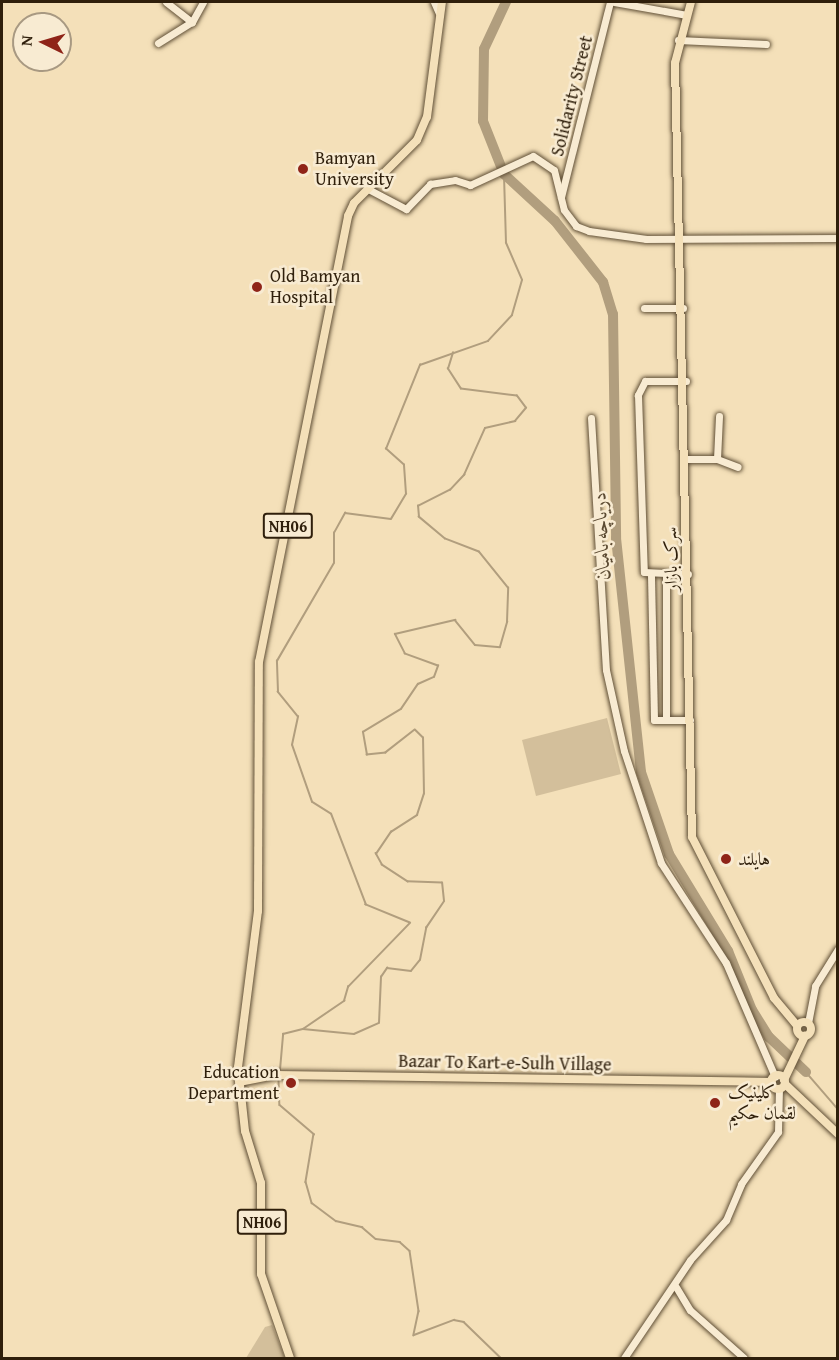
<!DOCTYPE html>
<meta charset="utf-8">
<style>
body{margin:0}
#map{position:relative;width:839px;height:1360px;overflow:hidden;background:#f4e0b9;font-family:"Gentium Book Plus",Amiri,serif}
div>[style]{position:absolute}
.green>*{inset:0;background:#d3bf9b}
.stream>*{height:1.5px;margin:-0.75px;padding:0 0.75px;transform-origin:0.75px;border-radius:0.75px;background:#b19e7e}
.river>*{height:10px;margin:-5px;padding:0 5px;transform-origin:5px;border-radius:5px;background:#b19e7e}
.roads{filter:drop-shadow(0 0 2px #604f36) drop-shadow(0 0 2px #604f36)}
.minor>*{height:7px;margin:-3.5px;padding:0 3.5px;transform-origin:3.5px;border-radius:3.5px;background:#f8ebd2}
.major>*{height:8px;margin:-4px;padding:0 4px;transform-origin:4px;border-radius:4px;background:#f4e0b9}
.major>.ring{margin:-4px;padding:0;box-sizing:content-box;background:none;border:8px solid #f4e0b9;border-radius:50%}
.dots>*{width:16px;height:16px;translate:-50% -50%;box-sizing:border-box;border:3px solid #f8ebd2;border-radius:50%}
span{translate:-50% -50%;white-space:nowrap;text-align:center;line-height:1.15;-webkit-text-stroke:5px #f8ebd2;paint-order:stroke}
.shield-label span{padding:2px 4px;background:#f8ebd2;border:2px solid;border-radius:4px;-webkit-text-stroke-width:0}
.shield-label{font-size:16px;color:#2f1f0b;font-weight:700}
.street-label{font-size:18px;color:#2f1f0b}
.poi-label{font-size:18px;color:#2f1f0b}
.left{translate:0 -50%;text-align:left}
.right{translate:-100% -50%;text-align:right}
.water-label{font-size:20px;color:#5c4b33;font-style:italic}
.frame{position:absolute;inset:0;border:3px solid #2f1f0b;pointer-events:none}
.north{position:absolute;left:12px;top:12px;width:60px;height:60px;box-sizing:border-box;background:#f8ebd2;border:2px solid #a89982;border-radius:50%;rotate:275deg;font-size:16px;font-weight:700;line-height:24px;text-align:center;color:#2f1f0b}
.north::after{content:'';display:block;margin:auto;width:21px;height:27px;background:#8f2418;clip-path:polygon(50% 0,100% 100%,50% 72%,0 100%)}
</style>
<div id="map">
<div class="green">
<i style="clip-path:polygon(607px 718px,621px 774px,536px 796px,522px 740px)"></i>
<i style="clip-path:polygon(272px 1325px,285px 1358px,246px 1358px,265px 1327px)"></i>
</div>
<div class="stream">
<i style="left:303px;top:1029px;width:51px;rotate:5.6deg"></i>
<i style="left:354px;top:1034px;width:27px;rotate:-24deg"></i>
<i style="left:379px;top:1023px;width:46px;rotate:-87.5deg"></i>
<i style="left:381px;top:977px;width:11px;rotate:-56deg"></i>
<i style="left:387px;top:968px;width:24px;rotate:7deg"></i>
<i style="left:411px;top:971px;width:14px;rotate:-51deg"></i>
<i style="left:420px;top:960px;width:33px;rotate:-79deg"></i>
<i style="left:426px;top:928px;width:32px;rotate:-56deg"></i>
<i style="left:444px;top:901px;width:18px;rotate:-96deg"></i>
<i style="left:442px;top:883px;width:34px;rotate:-178deg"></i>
<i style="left:408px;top:882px;width:31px;rotate:-147deg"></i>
<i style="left:382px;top:865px;width:13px;rotate:-119deg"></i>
<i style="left:376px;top:854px;width:27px;rotate:-56deg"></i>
<i style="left:391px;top:832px;width:31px;rotate:-33deg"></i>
<i style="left:417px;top:815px;width:22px;rotate:-72deg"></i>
<i style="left:424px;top:794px;width:56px;rotate:-91deg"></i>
<i style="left:423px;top:738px;width:11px;rotate:-135deg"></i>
<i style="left:415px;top:730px;width:37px;rotate:142deg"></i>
<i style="left:386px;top:753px;width:19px;rotate:174deg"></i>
<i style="left:367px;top:755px;width:23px;rotate:-100deg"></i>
<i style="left:363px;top:732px;width:44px;rotate:-31.2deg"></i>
<i style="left:401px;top:709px;width:30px;rotate:-56deg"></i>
<i style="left:418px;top:684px;width:17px;rotate:-24deg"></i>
<i style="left:434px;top:677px;width:12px;rotate:-70deg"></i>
<i style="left:438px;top:666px;width:35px;rotate:-160deg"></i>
<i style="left:405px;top:654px;width:22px;rotate:-117deg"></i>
<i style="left:395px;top:634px;width:62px;rotate:-13.1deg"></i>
<i style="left:455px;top:620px;width:32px;rotate:51deg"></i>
<i style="left:475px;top:645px;width:25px;rotate:5deg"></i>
<i style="left:500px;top:647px;width:26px;rotate:-74deg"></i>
<i style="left:507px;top:622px;width:34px;rotate:-88deg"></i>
<i style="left:508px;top:588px;width:46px;rotate:-128.9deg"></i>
<i style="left:479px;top:552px;width:36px;rotate:-159deg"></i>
<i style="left:445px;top:539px;width:34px;rotate:-140deg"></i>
<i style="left:419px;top:517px;width:11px;rotate:-95deg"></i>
<i style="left:418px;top:506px;width:36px;rotate:-27deg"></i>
<i style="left:450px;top:490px;width:21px;rotate:-47deg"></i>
<i style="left:464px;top:475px;width:51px;rotate:-65.9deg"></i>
<i style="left:485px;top:428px;width:31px;rotate:-13deg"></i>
<i style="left:515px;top:421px;width:17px;rotate:-50deg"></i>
<i style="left:526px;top:408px;width:15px;rotate:-127deg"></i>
<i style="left:517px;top:396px;width:56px;rotate:-172.9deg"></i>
<i style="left:461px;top:389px;width:24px;rotate:-123deg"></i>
<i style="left:448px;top:369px;width:17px;rotate:-73deg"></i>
<i style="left:280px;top:1070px;width:36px;rotate:-85deg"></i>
<i style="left:283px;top:1034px;width:21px;rotate:-14deg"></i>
<i style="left:303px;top:1029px;width:50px;rotate:-34.3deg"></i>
<i style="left:344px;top:1001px;width:15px;rotate:-74deg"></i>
<i style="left:348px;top:987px;width:89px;rotate:-45.9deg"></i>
<i style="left:410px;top:923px;width:48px;rotate:-157.8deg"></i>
<i style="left:366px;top:905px;width:97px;rotate:-111deg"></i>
<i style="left:331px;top:814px;width:22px;rotate:-148deg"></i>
<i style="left:312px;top:802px;width:60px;rotate:-109.3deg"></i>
<i style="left:292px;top:745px;width:29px;rotate:-78deg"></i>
<i style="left:298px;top:717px;width:32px;rotate:-129deg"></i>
<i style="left:278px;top:692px;width:31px;rotate:-92deg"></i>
<i style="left:277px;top:661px;width:113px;rotate:-59.8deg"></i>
<i style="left:334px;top:563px;width:30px;rotate:-90deg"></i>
<i style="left:334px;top:533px;width:23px;rotate:-61deg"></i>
<i style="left:345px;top:513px;width:46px;rotate:7.4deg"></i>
<i style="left:391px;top:519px;width:29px;rotate:-59deg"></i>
<i style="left:406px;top:494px;width:29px;rotate:-94deg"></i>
<i style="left:404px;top:465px;width:24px;rotate:-138deg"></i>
<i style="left:386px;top:449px;width:91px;rotate:-68deg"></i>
<i style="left:420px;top:365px;width:72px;rotate:-19.4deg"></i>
<i style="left:488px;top:341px;width:35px;rotate:-47deg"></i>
<i style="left:512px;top:315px;width:36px;rotate:-74deg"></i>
<i style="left:522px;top:280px;width:40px;rotate:-113.4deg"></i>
<i style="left:506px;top:243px;width:69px;rotate:-91.7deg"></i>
<i style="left:806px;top:1072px;width:49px;rotate:49.1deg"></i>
<i style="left:279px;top:1081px;width:24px;rotate:88deg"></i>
<i style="left:280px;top:1105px;width:45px;rotate:40.5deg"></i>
<i style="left:314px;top:1134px;width:49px;rotate:99.5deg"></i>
<i style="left:306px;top:1182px;width:22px;rotate:74deg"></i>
<i style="left:312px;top:1203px;width:30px;rotate:37deg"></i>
<i style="left:336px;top:1221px;width:27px;rotate:13deg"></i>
<i style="left:362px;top:1227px;width:18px;rotate:41deg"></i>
<i style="left:376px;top:1239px;width:24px;rotate:7deg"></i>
<i style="left:400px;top:1242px;width:13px;rotate:42deg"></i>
<i style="left:410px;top:1251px;width:61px;rotate:81.5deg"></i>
<i style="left:419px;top:1311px;width:25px;rotate:102deg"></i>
<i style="left:414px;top:1335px;width:43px;rotate:-20.6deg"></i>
<i style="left:454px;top:1320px;width:10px;rotate:11deg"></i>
<i style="left:464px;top:1322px;width:52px;rotate:44.2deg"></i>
</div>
<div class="river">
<i style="left:506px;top:2px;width:52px;rotate:115.1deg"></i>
<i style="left:484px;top:49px;width:72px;rotate:90.8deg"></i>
<i style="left:483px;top:121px;width:57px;rotate:68.4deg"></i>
<i style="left:504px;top:174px;width:69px;rotate:42.7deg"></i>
<i style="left:555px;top:221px;width:78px;rotate:51.8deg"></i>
<i style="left:603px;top:282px;width:34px;rotate:73deg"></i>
<i style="left:613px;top:314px;width:224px;rotate:89.2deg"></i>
<i style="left:616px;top:538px;width:235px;rotate:83.9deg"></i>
<i style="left:641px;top:772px;width:87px;rotate:71.1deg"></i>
<i style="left:669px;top:854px;width:114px;rotate:58.7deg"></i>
<i style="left:728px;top:951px;width:64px;rotate:67.9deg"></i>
<i style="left:752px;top:1010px;width:32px;rotate:58deg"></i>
<i style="left:769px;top:1037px;width:51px;rotate:43.4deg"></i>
</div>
<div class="roads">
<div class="minor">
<i style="left:166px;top:2px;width:33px;rotate:38deg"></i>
<i style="left:434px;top:2px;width:12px;rotate:66deg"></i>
<i style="left:614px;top:2px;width:74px;rotate:10.1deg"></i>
<i style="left:678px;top:40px;width:88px;rotate:2.6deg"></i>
<i style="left:158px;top:43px;width:40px;rotate:-32deg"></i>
<i style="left:192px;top:22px;width:23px;rotate:-61deg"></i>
<i style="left:370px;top:190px;width:41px;rotate:27.8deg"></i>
<i style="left:406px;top:209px;width:35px;rotate:-46deg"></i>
<i style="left:430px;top:184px;width:25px;rotate:-9deg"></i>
<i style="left:455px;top:180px;width:16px;rotate:18deg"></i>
<i style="left:470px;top:185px;width:69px;rotate:-24.7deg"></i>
<i style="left:533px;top:156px;width:25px;rotate:34deg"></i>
<i style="left:554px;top:170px;width:41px;rotate:76deg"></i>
<i style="left:564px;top:210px;width:20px;rotate:53deg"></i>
<i style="left:576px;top:226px;width:14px;rotate:21deg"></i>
<i style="left:589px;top:231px;width:58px;rotate:8deg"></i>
<i style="left:646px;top:239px;width:192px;rotate:-0.3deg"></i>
<i style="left:561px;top:197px;width:201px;rotate:-75.9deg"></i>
<i style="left:644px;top:308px;width:39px"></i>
<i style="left:686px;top:381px;width:41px;rotate:180deg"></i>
<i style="left:645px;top:381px;width:16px;rotate:117deg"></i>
<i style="left:638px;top:395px;width:177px;rotate:88.1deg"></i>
<i style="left:644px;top:572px;width:44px;rotate:2.6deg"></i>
<i style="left:591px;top:418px;width:252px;rotate:86.6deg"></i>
<i style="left:606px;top:670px;width:83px;rotate:77.5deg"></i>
<i style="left:624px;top:751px;width:118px;rotate:71.7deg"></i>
<i style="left:661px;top:863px;width:119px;rotate:57deg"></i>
<i style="left:726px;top:963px;width:124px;rotate:66.7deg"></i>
<i style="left:686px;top:459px;width:31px"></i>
<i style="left:717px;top:459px;width:43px;rotate:-87.3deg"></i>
<i style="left:717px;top:459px;width:22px;rotate:21deg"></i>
<i style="left:666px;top:575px;width:145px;rotate:90deg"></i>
<i style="left:651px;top:576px;width:144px;rotate:88.8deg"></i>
<i style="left:654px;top:720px;width:36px"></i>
<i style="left:808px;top:1023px;width:38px;rotate:-79deg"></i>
<i style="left:815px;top:986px;width:44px;rotate:-58.1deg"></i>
<i style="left:676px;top:1287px;width:27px;rotate:59deg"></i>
<i style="left:690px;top:1310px;width:72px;rotate:41.6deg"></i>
<i style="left:624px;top:1358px;width:118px;rotate:-56deg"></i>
<i style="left:690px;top:1260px;width:54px;rotate:-48deg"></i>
<i style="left:726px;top:1220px;width:39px;rotate:-67deg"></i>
<i style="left:741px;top:1184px;width:64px;rotate:-54.6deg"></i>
<i style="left:778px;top:1132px;width:43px;rotate:-88.7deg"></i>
</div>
<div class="major">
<i style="left:691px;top:2px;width:63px;rotate:104.7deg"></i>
<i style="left:675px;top:63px;width:774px;rotate:88.74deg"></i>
<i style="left:692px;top:837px;width:181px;rotate:63deg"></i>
<i style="left:774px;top:998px;width:35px;rotate:50deg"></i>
<i class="ring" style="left:797px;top:1022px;width:6px;height:6px"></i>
<i class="ring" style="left:771px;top:1075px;width:6px;height:6px"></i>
<i style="left:784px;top:1080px;width:49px;rotate:-64.5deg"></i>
<i style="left:239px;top:1082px;width:38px;rotate:-11deg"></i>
<i style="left:276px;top:1075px;width:496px;rotate:0.8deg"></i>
<i style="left:785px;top:1084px;width:73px;rotate:43.3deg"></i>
<i style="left:290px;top:1358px;width:89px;rotate:-109deg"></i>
<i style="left:261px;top:1274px;width:91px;rotate:-90deg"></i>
<i style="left:261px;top:1183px;width:54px;rotate:-107.1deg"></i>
<i style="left:245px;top:1131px;width:64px;rotate:-96.2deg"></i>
<i style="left:238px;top:1067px;width:157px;rotate:-82.7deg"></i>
<i style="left:258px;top:911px;width:249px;rotate:-89.8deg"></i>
<i style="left:259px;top:662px;width:455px;rotate:-78.7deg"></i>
<i style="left:348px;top:216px;width:14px;rotate:-65deg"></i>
<i style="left:354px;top:203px;width:89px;rotate:-45deg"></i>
<i style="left:417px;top:140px;width:25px;rotate:-67deg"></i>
<i style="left:427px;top:117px;width:116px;rotate:-82.6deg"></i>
</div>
</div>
<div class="dots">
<i style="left:303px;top:169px;background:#8f2418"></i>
<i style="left:257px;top:287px;background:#8f2418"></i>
<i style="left:726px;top:859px;background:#8f2418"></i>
<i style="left:291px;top:1083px;background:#8f2418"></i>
<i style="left:715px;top:1103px;background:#8f2418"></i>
</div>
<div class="shield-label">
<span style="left:288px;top:526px">NH06</span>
<span style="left:262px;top:1222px">NH06</span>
</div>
<div class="street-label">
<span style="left:572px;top:96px;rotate:-76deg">Solidarity Street</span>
<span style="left:671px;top:559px;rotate:-91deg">سرک بازار</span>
<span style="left:505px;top:1063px;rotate:1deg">Bazar To Kart-e-Sulh Village</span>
</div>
<div class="poi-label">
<span class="left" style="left:315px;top:169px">Bamyan<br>University</span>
<span class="left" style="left:270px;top:287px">Old Bamyan<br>Hospital</span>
<span class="left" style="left:738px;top:859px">هایلند</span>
<span class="right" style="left:279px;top:1083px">Education<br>Department</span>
<span class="left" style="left:728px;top:1103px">کلینیک<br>لقمان حکیم</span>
</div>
<div class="water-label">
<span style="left:600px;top:536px;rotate:-93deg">دریاچه بامیان</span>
</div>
<div class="frame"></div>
<div class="north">N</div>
</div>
